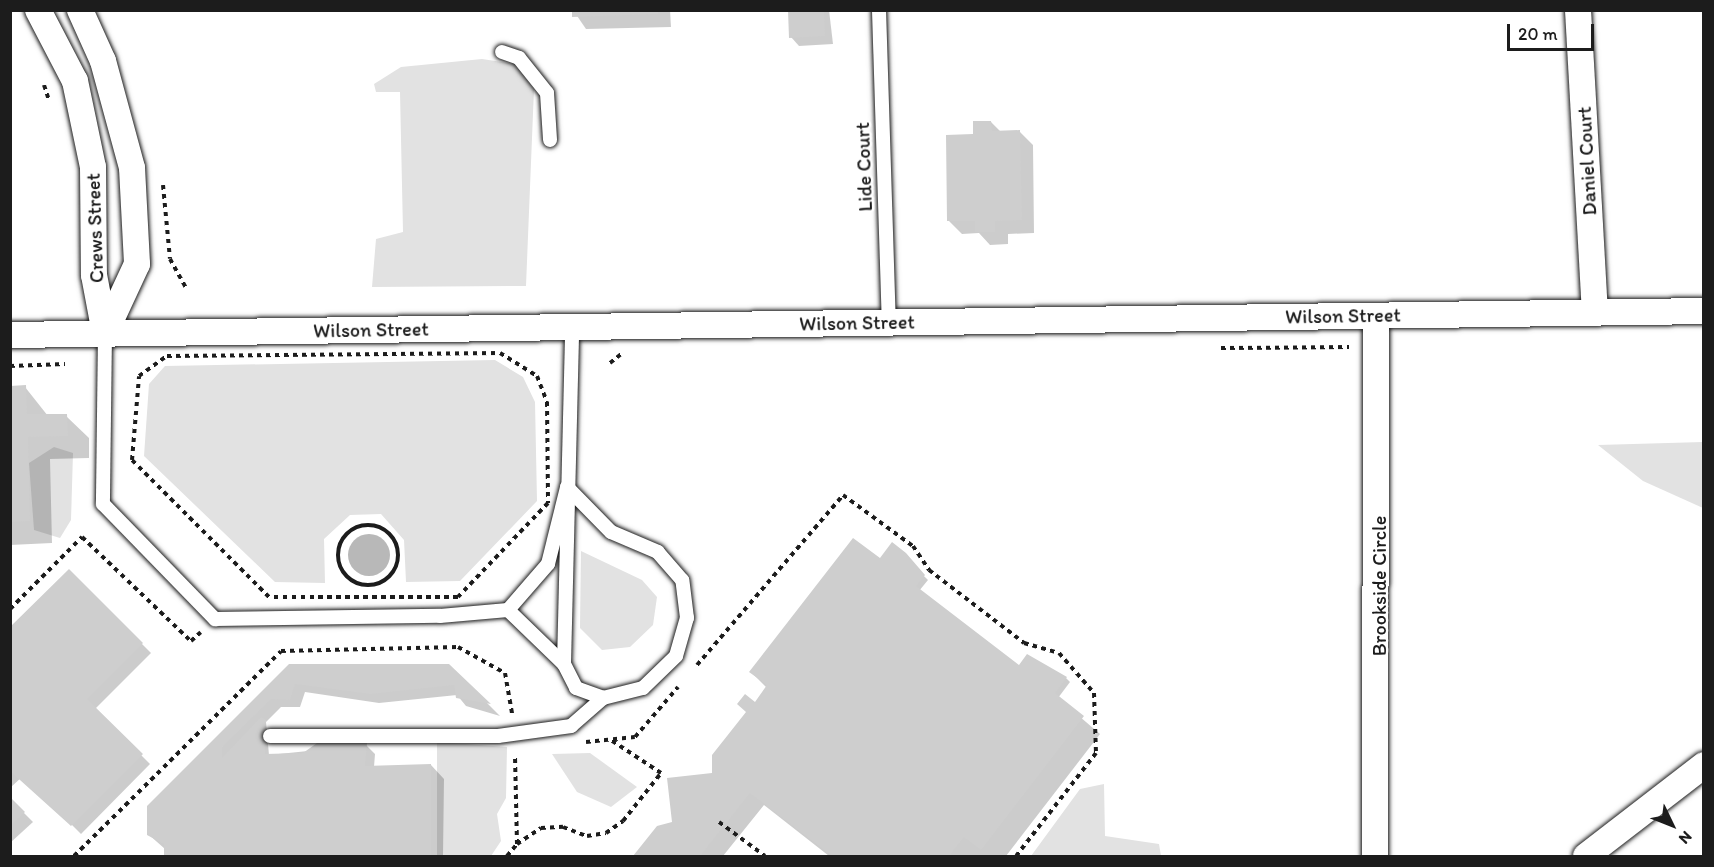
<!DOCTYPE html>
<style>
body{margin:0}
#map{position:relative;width:1714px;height:867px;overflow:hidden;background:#fff;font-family:Itim,sans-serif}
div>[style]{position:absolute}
.green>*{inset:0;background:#e2e2e2}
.water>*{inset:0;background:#b8b8b8}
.round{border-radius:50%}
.shadow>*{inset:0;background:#0003}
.building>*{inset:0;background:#cecece}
.path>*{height:4px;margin-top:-2px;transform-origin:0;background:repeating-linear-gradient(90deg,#1c1c1c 0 4.5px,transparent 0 9px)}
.path>.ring{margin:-2px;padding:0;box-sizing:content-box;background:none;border:4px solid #1c1c1c;border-radius:50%}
.roads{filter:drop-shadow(0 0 2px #1c1c1c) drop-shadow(0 0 2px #1c1c1c)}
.service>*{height:14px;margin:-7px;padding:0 7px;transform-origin:7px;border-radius:7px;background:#fff}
.minor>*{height:26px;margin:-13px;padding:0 13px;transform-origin:13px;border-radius:13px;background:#fff}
span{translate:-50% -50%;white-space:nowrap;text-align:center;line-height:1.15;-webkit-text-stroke:4.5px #fff;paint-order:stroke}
.street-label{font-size:20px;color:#1c1c1c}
.frame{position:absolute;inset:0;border:12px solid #1c1c1c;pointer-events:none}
.north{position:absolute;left:1642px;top:795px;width:60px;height:60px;-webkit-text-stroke:4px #fff;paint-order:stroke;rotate:133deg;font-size:16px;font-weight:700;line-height:24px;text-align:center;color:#1c1c1c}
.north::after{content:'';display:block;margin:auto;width:21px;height:27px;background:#1c1c1c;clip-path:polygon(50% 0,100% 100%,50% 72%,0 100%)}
.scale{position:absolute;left:1507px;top:24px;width:87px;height:27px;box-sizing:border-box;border:3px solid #1c1c1c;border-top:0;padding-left:8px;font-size:18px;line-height:21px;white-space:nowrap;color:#1c1c1c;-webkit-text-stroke:4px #fff;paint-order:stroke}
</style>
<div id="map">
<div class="green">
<i style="clip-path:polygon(482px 59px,515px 64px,534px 89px,526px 286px,372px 287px,376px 239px,403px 232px,400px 92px,376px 92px,374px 84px,401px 67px)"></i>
<i style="clip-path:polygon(495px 360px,523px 377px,535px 402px,537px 501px,460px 581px,406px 582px,404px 540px,381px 514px,350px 515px,324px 539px,325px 583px,275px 582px,144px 456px,149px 384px,165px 366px)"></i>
<i style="clip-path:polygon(1703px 442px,1703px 508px,1643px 481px,1598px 445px)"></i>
<i style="clip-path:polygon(54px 447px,73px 453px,71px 520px,60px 538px,34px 530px,29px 463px)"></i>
<i style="clip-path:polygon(581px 551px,642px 580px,657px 597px,653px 625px,630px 647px,602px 650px,580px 628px)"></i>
<i style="clip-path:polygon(437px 742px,507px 747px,506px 798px,497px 814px,501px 841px,491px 856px,437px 856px)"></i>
<i style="clip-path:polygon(590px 753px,637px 787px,611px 807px,577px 792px,552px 754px)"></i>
<i style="clip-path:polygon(1104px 784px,1105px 836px,1159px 844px,1161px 856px,1031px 856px,1080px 789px)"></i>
</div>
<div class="water">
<i class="round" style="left:348px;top:534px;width:42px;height:42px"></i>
</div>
<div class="shadow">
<i style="clip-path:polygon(573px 10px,670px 10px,671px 27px,586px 29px)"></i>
<i style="clip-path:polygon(789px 10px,829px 10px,833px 44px,799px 46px,791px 37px)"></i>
<i style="clip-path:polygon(991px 122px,1001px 132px,1020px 132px,1033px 145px,1034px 233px,1008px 234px,1008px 244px,990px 245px,979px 233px,962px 234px,949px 221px,974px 136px)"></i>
<i style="clip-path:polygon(10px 387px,25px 387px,48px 416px,66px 416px,89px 438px,89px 458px,50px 459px,52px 543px,10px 545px)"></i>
<i style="clip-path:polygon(892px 545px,928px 580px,919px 591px,1024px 671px,1066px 678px,1070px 682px,1058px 698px,1100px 734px,1006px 856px,829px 856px,764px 805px,723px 856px,635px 856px,658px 827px,673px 823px,713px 775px,767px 688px,751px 672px,885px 564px)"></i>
<i style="clip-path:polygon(69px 571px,151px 653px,95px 709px,150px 764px,81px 834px,23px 776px,10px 788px,10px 629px)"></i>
<i style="clip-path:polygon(449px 665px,500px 716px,466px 706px,457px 695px,379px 703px,305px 692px,300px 707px,281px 707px,266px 722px,269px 755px,366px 745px,375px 754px,374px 767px,431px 765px,444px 779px,443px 856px,165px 856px,165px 849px,148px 834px,290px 666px)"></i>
<i style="clip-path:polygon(10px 799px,33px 822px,10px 843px)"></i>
</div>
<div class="building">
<i style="clip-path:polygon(572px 10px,658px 10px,658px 14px,572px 17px)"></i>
<i style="clip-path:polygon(788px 10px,824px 10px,825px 36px,789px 38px)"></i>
<i style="clip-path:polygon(973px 121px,991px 121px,992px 131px,1020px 130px,1022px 220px,995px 221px,995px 232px,975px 232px,975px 221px,947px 221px,946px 135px,973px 134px)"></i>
<i style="clip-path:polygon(26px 385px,27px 414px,67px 414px,68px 436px,28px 437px,30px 521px,10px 522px,10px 386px)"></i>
<i style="clip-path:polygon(853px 538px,880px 558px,892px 542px,906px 553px,925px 575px,916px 586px,1019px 665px,1027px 654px,1067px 677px,1055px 693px,1084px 716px,981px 850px,964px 837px,949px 856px,832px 856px,750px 793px,700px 856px,633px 856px,657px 826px,672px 822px,667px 778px,712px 773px,712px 755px,746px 712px,737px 704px,745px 694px,755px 702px,767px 685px,749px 672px)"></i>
<i style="clip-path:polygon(69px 569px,143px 643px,87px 699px,143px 754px,71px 826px,10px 771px,10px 627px)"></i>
<i style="clip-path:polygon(289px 664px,449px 664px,491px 704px,456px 698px,454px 685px,370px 694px,295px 684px,290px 700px,271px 699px,222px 747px,222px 758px,261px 717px,266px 720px,265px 754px,303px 753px,317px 743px,367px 743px,365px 766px,431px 764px,431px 856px,164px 856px,164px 844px,147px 835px,147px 806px)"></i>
<i style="clip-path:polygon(10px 797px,25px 812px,10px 826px)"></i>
</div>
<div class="path">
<i style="left:44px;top:85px;width:16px;rotate:72deg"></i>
<i style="left:163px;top:185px;width:74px;rotate:84.6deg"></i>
<i style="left:170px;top:259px;width:35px;rotate:61deg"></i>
<i style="left:1221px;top:348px;width:128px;rotate:-0.4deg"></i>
<i style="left:500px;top:353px;width:44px;rotate:31.9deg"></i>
<i style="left:537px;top:376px;width:28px;rotate:69deg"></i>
<i style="left:547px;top:402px;width:101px;rotate:89.4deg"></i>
<i style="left:548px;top:503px;width:130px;rotate:133.8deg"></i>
<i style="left:458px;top:597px;width:189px;rotate:180deg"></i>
<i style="left:269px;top:597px;width:194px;rotate:-135deg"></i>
<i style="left:132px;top:460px;width:84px;rotate:-85.2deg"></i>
<i style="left:139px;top:376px;width:34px;rotate:-36deg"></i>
<i style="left:167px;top:356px;width:333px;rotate:-0.5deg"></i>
<i style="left:610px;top:363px;width:14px;rotate:-39deg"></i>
<i style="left:10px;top:366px;width:55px;rotate:-2.1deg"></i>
<i class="ring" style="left:338px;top:525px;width:56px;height:56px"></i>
<i style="left:10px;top:609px;width:102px;rotate:-45deg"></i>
<i style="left:82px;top:537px;width:151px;rotate:43.7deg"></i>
<i style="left:191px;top:641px;width:13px;rotate:-42deg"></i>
<i style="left:697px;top:665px;width:224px;rotate:-49.3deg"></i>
<i style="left:843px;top:495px;width:87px;rotate:36.1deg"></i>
<i style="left:913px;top:546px;width:29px;rotate:56deg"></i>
<i style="left:929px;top:570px;width:120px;rotate:37.5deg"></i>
<i style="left:1024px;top:643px;width:36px;rotate:16deg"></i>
<i style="left:1059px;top:653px;width:53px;rotate:48.8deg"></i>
<i style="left:1094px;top:693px;width:60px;rotate:88.1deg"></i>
<i style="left:1096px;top:753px;width:130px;rotate:127.8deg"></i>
<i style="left:586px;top:742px;width:49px;rotate:-5.8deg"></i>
<i style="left:635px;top:737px;width:66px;rotate:-49.3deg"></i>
<i style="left:719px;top:822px;width:57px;rotate:36.5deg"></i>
<i style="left:517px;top:844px;width:29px;rotate:-34deg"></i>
<i style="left:541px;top:828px;width:22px;rotate:-3deg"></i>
<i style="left:563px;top:827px;width:26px;rotate:21deg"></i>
<i style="left:587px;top:836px;width:19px;rotate:-9deg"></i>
<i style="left:606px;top:833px;width:21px;rotate:-35deg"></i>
<i style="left:623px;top:821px;width:61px;rotate:-51.6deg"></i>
<i style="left:661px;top:773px;width:60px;rotate:-146.6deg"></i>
<i style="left:74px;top:856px;width:291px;rotate:-44.7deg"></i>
<i style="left:281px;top:651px;width:177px;rotate:-1.3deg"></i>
<i style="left:458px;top:647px;width:54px;rotate:29deg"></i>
<i style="left:505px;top:673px;width:41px;rotate:80.1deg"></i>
<i style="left:507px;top:856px;width:16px;rotate:-50deg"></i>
<i style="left:517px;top:844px;width:90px;rotate:-91.3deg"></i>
</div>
<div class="roads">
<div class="service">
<i style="left:879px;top:10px;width:313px;rotate:88.2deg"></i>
<i style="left:502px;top:52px;width:18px;rotate:19deg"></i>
<i style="left:519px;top:58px;width:45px;rotate:51.3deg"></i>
<i style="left:547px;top:93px;width:47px;rotate:86.3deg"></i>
<i style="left:105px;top:333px;width:171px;rotate:90.7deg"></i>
<i style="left:103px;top:504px;width:161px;rotate:45.8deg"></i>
<i style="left:215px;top:619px;width:225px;rotate:-0.8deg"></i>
<i style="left:440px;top:616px;width:68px;rotate:-5deg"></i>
<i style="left:508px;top:610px;width:61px;rotate:-49deg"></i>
<i style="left:548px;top:564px;width:79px;rotate:-76.1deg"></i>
<i style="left:508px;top:610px;width:78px;rotate:44deg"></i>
<i style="left:564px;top:664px;width:27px;rotate:63deg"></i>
<i style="left:576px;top:688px;width:29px;rotate:20deg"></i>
<i style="left:603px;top:698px;width:41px;rotate:-14deg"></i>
<i style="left:643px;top:688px;width:46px;rotate:-44.1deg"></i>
<i style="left:676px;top:656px;width:40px;rotate:-74deg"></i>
<i style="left:687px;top:618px;width:38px;rotate:-97deg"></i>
<i style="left:682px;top:580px;width:37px;rotate:-131deg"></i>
<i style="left:658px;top:552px;width:51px;rotate:-156.9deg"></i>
<i style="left:611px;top:532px;width:63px;rotate:-134.4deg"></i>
<i style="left:564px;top:664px;width:336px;rotate:-88.6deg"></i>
<i style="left:270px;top:736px;width:228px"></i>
<i style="left:498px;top:736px;width:74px;rotate:-7.8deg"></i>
<i style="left:571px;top:726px;width:43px;rotate:-41.2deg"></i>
</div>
<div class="minor">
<i style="left:38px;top:10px;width:80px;rotate:62.5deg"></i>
<i style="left:75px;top:81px;width:88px;rotate:78.2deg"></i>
<i style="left:93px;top:167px;width:108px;rotate:89.5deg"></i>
<i style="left:94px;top:275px;width:59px;rotate:79.3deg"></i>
<i style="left:80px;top:10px;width:56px;rotate:65.7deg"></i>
<i style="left:103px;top:61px;width:111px;rotate:74.8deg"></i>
<i style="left:132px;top:168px;width:96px;rotate:87deg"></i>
<i style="left:137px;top:264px;width:76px;rotate:114.9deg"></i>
<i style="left:1578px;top:10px;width:302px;rotate:86.8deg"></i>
<i style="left:10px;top:335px;width:1694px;rotate:-0.81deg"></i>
<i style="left:1375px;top:856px;width:540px;rotate:-89.89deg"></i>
<i style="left:1586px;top:856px;width:149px;rotate:-37.6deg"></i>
</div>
</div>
<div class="street-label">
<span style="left:1587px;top:161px;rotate:-93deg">Daniel Court</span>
<span style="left:864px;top:167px;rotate:-92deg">Lide Court</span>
<span style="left:95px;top:228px;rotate:-92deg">Crews Street</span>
<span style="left:1343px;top:316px;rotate:-1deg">Wilson Street</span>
<span style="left:857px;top:323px;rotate:-1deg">Wilson Street</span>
<span style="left:371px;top:330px;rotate:-1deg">Wilson Street</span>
<span style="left:1379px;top:586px;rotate:-90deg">Brookside Circle</span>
</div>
<div class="frame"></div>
<div class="north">N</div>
<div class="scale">20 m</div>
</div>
